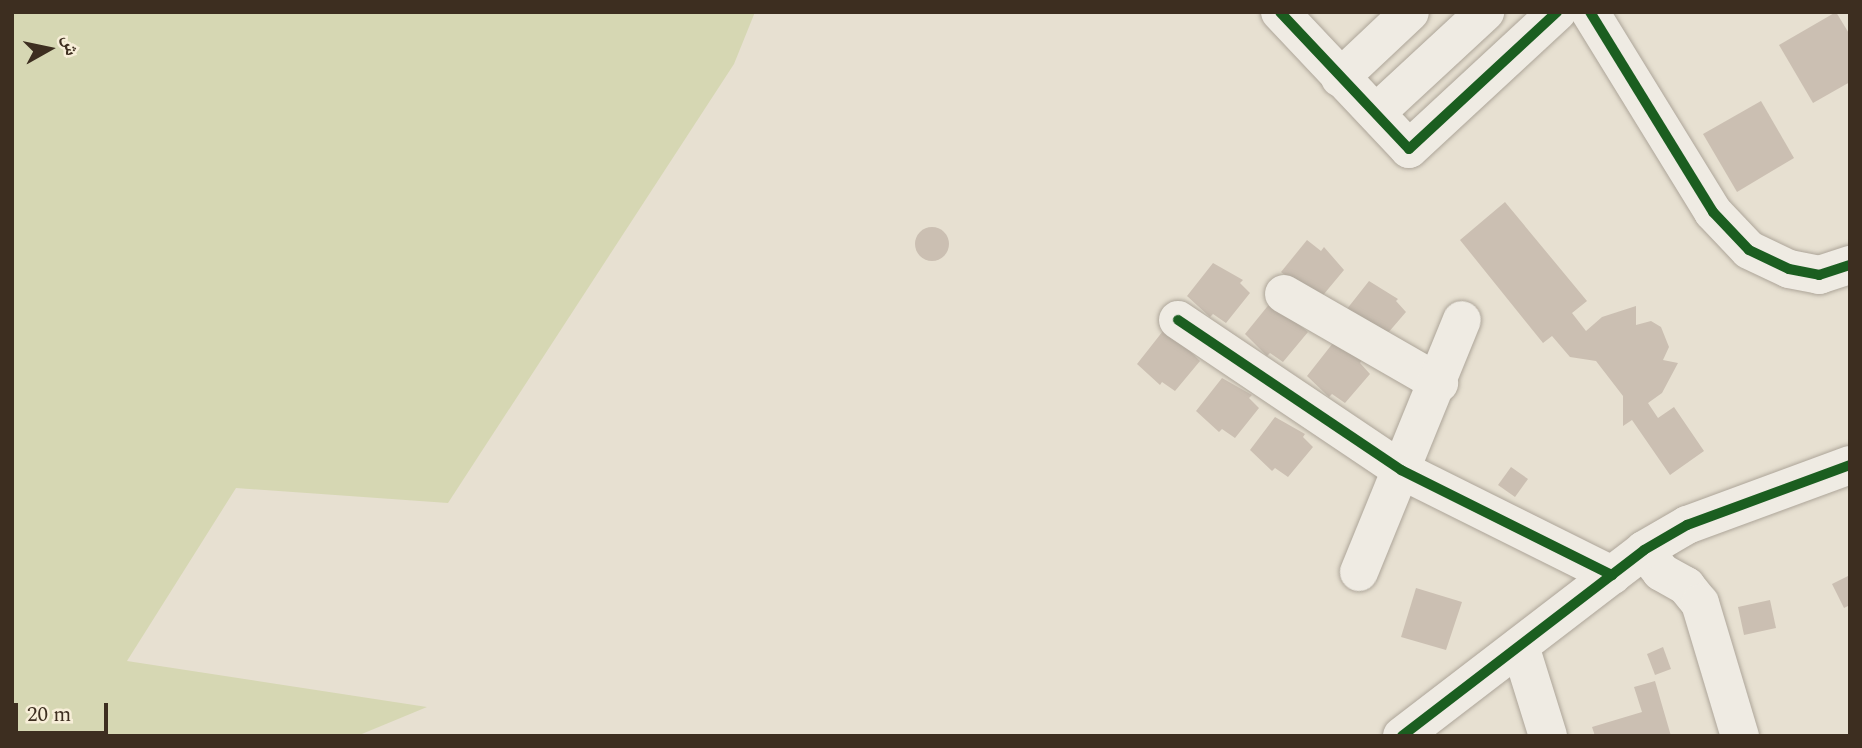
<!DOCTYPE html>
<meta charset="utf-8">
<style>
body{margin:0}
#map{position:relative;width:1862px;height:748px;overflow:hidden;background:#e7e0d1;font-family:Spectral,"Noto Naskh Arabic",serif}
div>[style]{position:absolute}
.green>*{inset:0;background:#d6d7b3}
.building>*{inset:0;background:#cbbfb2}
.round{border-radius:50%}
.roads{filter:drop-shadow(0 0 2px #ada599) drop-shadow(0 0 2px #ada599)}
.minor>*{height:38px;margin:-19px;padding:0 19px;transform-origin:19px;border-radius:19px;background:#efebe3}
.cycleway>*{height:10px;margin:-5px;padding:0 5px;transform-origin:5px;border-radius:5px;background:#1b5e20}
span{translate:-50% -50%;white-space:nowrap;text-align:center;line-height:1.15;-webkit-text-stroke:5px #f7eed8;paint-order:stroke}
.frame{position:absolute;inset:0;border:14px solid #3d2e20;pointer-events:none}
.north{position:absolute;left:14px;top:14px;width:70px;height:70px;-webkit-text-stroke:5px #f7eed8;paint-order:stroke;rotate:81deg;font-size:19px;font-weight:700;line-height:28px;text-align:center;color:#3d2e20}
.north::after{content:'';display:block;margin:auto;width:24px;height:32px;background:#3d2e20;clip-path:polygon(50% 0,100% 100%,50% 72%,0 100%)}
.scale{position:absolute;left:14px;top:703px;width:94px;height:32px;box-sizing:border-box;border:4px solid #3d2e20;border-top:0;padding-left:9px;font-size:21px;line-height:24px;white-space:nowrap;color:#3d2e20;-webkit-text-stroke:5px #f7eed8;paint-order:stroke}
</style>
<div id="map">
<div class="green">
<i style="clip-path:polygon(12px 12px,755px 12px,734px 64px,448px 503px,236px 488px,127px 661px,427px 707px,357px 736px,12px 736px)"></i>
</div>
<div class="building">
<i style="clip-path:polygon(1836px 12px,1850px 35px,1850px 82px,1813px 103px,1779px 45px)"></i>
<i style="clip-path:polygon(1761px 101px,1794px 158px,1737px 192px,1703px 134px)"></i>
<i style="clip-path:polygon(1505px 202px,1587px 301px,1572px 313px,1586px 331px,1602px 317px,1636px 306px,1636px 325px,1651px 321px,1661px 327px,1669px 347px,1663px 360px,1678px 363px,1662px 393px,1648px 403px,1658px 418px,1674px 407px,1704px 451px,1670px 475px,1632px 420px,1623px 426px,1623px 396px,1596px 361px,1570px 357px,1552px 336px,1543px 343px,1460px 240px)"></i>
<i class="round" style="left:915px;top:227px;width:34px;height:34px"></i>
<i style="clip-path:polygon(1307px 240px,1321px 251px,1324px 247px,1344px 270px,1319px 300px,1281px 272px)"></i>
<i style="clip-path:polygon(1213px 263px,1243px 280px,1240px 283px,1250px 293px,1226px 323px,1213px 314px,1210px 317px,1187px 296px)"></i>
<i style="clip-path:polygon(1369px 281px,1398px 299px,1396px 301px,1406px 312px,1381px 341px,1343px 314px)"></i>
<i style="clip-path:polygon(1271px 302px,1308px 332px,1283px 362px,1270px 353px,1267px 356px,1245px 334px)"></i>
<i style="clip-path:polygon(1163px 331px,1192px 348px,1190px 351px,1200px 361px,1175px 391px,1162px 382px,1160px 385px,1137px 364px)"></i>
<i style="clip-path:polygon(1333px 343px,1362px 360px,1360px 363px,1370px 374px,1345px 403px,1332px 394px,1329px 397px,1307px 376px)"></i>
<i style="clip-path:polygon(1222px 378px,1252px 395px,1249px 398px,1259px 408px,1235px 438px,1222px 429px,1219px 432px,1196px 411px)"></i>
<i style="clip-path:polygon(1275px 417px,1305px 434px,1303px 437px,1313px 447px,1288px 477px,1275px 468px,1272px 471px,1250px 450px)"></i>
<i style="clip-path:polygon(1511px 467px,1528px 479px,1515px 497px,1498px 485px)"></i>
<i style="clip-path:polygon(1850px 575px,1850px 605px,1844px 608px,1832px 584px)"></i>
<i style="clip-path:polygon(1416px 588px,1462px 602px,1446px 650px,1401px 637px)"></i>
<i style="clip-path:polygon(1770px 600px,1776px 628px,1744px 635px,1738px 607px)"></i>
<i style="clip-path:polygon(1663px 647px,1671px 669px,1655px 675px,1647px 654px)"></i>
<i style="clip-path:polygon(1655px 681px,1671px 736px,1595px 736px,1592px 727px,1642px 712px,1634px 687px)"></i>
</div>
<div class="roads">
<div class="minor">
<i style="left:1280px;top:12px;width:188px;rotate:46.7deg"></i>
<i style="left:1409px;top:149px;width:202px;rotate:-42.8deg"></i>
<i style="left:1590px;top:12px;width:235px;rotate:58.4deg"></i>
<i style="left:1713px;top:212px;width:52px;rotate:46.5deg"></i>
<i style="left:1749px;top:250px;width:44px;rotate:25.4deg"></i>
<i style="left:1789px;top:269px;width:31px;rotate:11deg"></i>
<i style="left:1819px;top:275px;width:33px;rotate:-18deg"></i>
<i style="left:1340px;top:78px;width:96px;rotate:-43.3deg"></i>
<i style="left:1376px;top:113px;width:149px;rotate:-42.8deg"></i>
<i style="left:1284px;top:294px;width:179px;rotate:29.9deg"></i>
<i style="left:1178px;top:320px;width:269px;rotate:33.9deg"></i>
<i style="left:1401px;top:470px;width:236px;rotate:26.5deg"></i>
<i style="left:1644px;top:550px;width:28px;rotate:52deg"></i>
<i style="left:1661px;top:572px;width:29px;rotate:29deg"></i>
<i style="left:1686px;top:586px;width:22px;rotate:51deg"></i>
<i style="left:1700px;top:603px;width:139px;rotate:73.3deg"></i>
<i style="left:1359px;top:572px;width:272px;rotate:-67.8deg"></i>
<i style="left:1520px;top:646px;width:94px;rotate:72.7deg"></i>
<i style="left:1402px;top:736px;width:305px;rotate:-37.5deg"></i>
<i style="left:1644px;top:550px;width:50px;rotate:-30.2deg"></i>
<i style="left:1687px;top:525px;width:174px;rotate:-20.2deg"></i>
</div>
</div>
<div class="cycleway">
<i style="left:1280px;top:12px;width:188px;rotate:46.7deg"></i>
<i style="left:1409px;top:149px;width:202px;rotate:-42.8deg"></i>
<i style="left:1590px;top:12px;width:235px;rotate:58.4deg"></i>
<i style="left:1713px;top:212px;width:52px;rotate:46.5deg"></i>
<i style="left:1749px;top:250px;width:44px;rotate:25.4deg"></i>
<i style="left:1789px;top:269px;width:31px;rotate:11deg"></i>
<i style="left:1819px;top:275px;width:33px;rotate:-18deg"></i>
<i style="left:1178px;top:320px;width:269px;rotate:33.9deg"></i>
<i style="left:1401px;top:470px;width:236px;rotate:26.5deg"></i>
<i style="left:1402px;top:736px;width:305px;rotate:-37.5deg"></i>
<i style="left:1644px;top:550px;width:50px;rotate:-30.2deg"></i>
<i style="left:1687px;top:525px;width:174px;rotate:-20.2deg"></i>
</div>
<div class="frame"></div>
<div class="north">ش</div>
<div class="scale">20 m</div>
</div>
